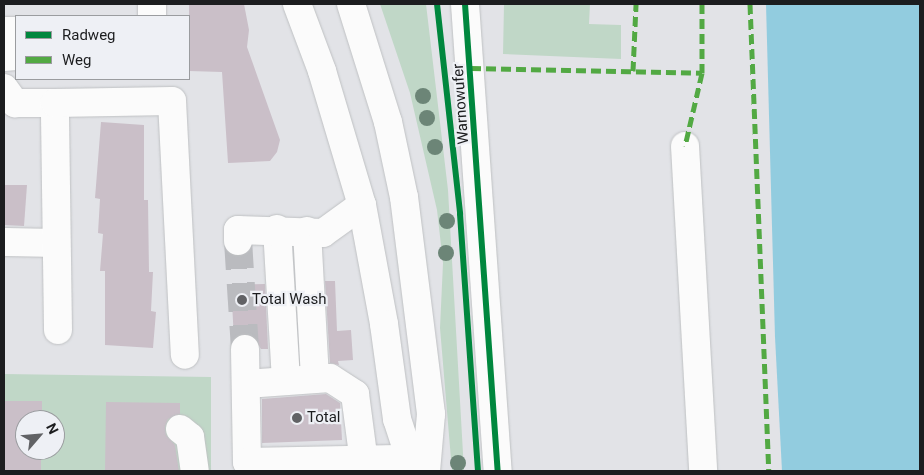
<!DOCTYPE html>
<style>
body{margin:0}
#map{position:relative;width:924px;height:475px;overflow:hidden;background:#e2e3e7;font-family:Roboto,sans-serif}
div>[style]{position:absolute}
.green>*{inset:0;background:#c0d7c7}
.water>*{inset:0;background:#92ccdf}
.building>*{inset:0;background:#cabfc8}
.minor-tunnel>*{height:28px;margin-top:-14px;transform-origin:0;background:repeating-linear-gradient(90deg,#babbbf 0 28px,transparent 0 42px)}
.roads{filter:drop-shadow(0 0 1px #bfc1c3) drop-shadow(0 0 1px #bfc1c3)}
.minor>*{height:28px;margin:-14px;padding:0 14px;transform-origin:14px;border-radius:14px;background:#fbfbfb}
.major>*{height:28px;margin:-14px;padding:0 14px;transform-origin:14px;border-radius:14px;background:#fbfbfb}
.quiet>*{height:5px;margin-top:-2.5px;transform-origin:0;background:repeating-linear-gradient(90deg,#52a943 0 10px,transparent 0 15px)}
.cycleway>*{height:6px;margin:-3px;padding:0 3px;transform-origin:3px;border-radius:3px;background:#00873e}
.trees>*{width:16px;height:16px;margin:-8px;border-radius:50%;background:#6c8577}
.dots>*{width:14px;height:14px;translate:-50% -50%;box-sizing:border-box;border:2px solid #eef0f5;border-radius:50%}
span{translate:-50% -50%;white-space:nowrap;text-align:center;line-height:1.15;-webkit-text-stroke:4.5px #eef0f5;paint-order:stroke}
.street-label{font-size:15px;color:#1c1d1f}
.poi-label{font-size:15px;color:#1c1d1f}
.left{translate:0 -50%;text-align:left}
.frame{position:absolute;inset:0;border:5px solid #1c1d1f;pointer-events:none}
.legend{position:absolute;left:15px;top:15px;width:175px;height:65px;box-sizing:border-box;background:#eef0f5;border:1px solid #9a9c9f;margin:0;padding:6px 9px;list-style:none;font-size:15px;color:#1c1d1f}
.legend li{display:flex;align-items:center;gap:10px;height:25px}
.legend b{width:25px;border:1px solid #9a9c9f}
.north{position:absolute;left:15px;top:410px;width:50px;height:50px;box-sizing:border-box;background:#eef0f5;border:1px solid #9a9c9f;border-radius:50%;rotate:63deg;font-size:14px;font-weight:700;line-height:20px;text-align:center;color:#1c1d1f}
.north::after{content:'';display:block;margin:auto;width:18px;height:22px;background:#616265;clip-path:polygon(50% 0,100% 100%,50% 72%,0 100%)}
</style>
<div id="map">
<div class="green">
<i style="clip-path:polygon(380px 4px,426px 4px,448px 190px,464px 471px,452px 471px,440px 328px,443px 263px,437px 210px,410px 93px)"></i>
<i style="clip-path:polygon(504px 4px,590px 4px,589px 24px,621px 25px,621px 59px,503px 54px)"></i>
<i style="clip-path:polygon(evenodd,4px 374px,211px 377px,211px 471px,4px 471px,4px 374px,25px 420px,55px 420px,55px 450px,25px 450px,25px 420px)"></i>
</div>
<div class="water">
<i style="clip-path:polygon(766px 4px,920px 4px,920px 471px,782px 471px,775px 337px)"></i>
</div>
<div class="building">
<i style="clip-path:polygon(189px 4px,244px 4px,249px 30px,247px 47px,280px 140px,277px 152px,270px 161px,228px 163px,222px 72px,189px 71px)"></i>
<i style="clip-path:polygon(101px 122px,144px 125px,144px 200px,148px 200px,149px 272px,153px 272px,151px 311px,156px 312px,153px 348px,105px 345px,105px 271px,100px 271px,103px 234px,98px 233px,100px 199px,95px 198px)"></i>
<i style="clip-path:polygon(4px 185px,27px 185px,24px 226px,4px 225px)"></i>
<i style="clip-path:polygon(325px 281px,335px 281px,337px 331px,351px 330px,353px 360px,338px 361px,339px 365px,330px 363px)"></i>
<i style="clip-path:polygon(265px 284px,268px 349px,261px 349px,252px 335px,244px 333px,234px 339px,231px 285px)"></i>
<i style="clip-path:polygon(326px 394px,340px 403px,342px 440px,262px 443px,262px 399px)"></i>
<i style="clip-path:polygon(4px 401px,42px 401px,42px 420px,25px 420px,25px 450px,41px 450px,41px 471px,4px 471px)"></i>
<i style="clip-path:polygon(106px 402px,180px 403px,180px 414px,168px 419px,165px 427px,166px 435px,175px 445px,179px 471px,105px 471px)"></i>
</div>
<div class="minor-tunnel">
<i style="left:238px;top:241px;width:108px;rotate:86.3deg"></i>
</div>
<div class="roads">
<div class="minor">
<i style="left:152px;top:4px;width:12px;rotate:90deg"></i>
<i style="left:465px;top:4px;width:468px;rotate:86deg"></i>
<i style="left:4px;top:31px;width:12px"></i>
<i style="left:4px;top:57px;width:12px;rotate:-5deg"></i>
<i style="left:4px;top:88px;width:19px;rotate:54deg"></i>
<i style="left:15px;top:103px;width:40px"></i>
<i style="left:685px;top:146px;width:325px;rotate:86.8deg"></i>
<i style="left:277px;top:229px;width:152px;rotate:86.6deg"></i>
<i style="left:307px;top:231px;width:148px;rotate:86.9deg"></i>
<i style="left:238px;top:241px;width:11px;rotate:-90deg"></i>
<i style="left:238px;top:230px;width:85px;rotate:2deg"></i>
<i style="left:323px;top:233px;width:48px;rotate:-35.7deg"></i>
<i style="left:4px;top:242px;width:51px;rotate:1.1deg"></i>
<i style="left:58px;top:330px;width:227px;rotate:-90.8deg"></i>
<i style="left:55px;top:103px;width:117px;rotate:-1deg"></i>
<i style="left:172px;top:101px;width:254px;rotate:87.1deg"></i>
<i style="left:245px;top:349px;width:113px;rotate:89deg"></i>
<i style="left:247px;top:462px;width:163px;rotate:-1.1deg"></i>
<i style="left:246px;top:384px;width:84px;rotate:-4.1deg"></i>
<i style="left:330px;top:378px;width:30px;rotate:33deg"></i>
<i style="left:355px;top:394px;width:69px;rotate:82.5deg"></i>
<i style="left:180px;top:429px;width:13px;rotate:39deg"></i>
<i style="left:190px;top:437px;width:34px;rotate:82deg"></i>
</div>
<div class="major">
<i style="left:297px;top:4px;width:72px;rotate:69.5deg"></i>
<i style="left:322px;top:71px;width:140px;rotate:73.4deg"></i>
<i style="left:362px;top:205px;width:121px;rotate:79.5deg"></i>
<i style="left:384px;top:324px;width:96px;rotate:82.2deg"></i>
<i style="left:397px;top:419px;width:55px;rotate:71.9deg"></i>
<i style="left:351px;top:4px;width:124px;rotate:72.6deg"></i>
<i style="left:388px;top:122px;width:77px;rotate:78deg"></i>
<i style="left:404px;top:197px;width:219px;rotate:82.9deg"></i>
<i style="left:431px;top:414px;width:57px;rotate:95deg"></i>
</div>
</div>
<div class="quiet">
<i style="left:750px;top:4px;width:467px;rotate:87.7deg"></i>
<i style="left:471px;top:68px;width:231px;rotate:1.2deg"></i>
<i style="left:702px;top:73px;width:75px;rotate:103.1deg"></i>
<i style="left:633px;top:71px;width:67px;rotate:-87.4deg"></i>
<i style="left:702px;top:73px;width:69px;rotate:-90deg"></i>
</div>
<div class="cycleway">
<i style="left:437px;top:4px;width:211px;rotate:83.7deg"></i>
<i style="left:460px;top:214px;width:258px;rotate:86deg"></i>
<i style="left:465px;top:4px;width:468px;rotate:86deg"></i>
</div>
<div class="trees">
<i style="left:423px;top:96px"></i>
<i style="left:427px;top:118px"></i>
<i style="left:435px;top:147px"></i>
<i style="left:447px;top:221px"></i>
<i style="left:446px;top:253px"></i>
<i style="left:458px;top:463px"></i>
</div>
<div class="dots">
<i style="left:242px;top:300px;background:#616265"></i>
<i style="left:297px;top:418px;background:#616265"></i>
</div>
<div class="street-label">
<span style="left:461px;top:104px;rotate:-94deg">Warnowufer</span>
</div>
<div class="poi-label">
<span class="left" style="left:252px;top:300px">Total Wash</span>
<span class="left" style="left:307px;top:418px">Total</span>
</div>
<div class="frame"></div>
<ul class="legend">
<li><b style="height:6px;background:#00873e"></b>Radweg</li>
<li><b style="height:6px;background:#52a943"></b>Weg</li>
</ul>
<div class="north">N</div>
</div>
